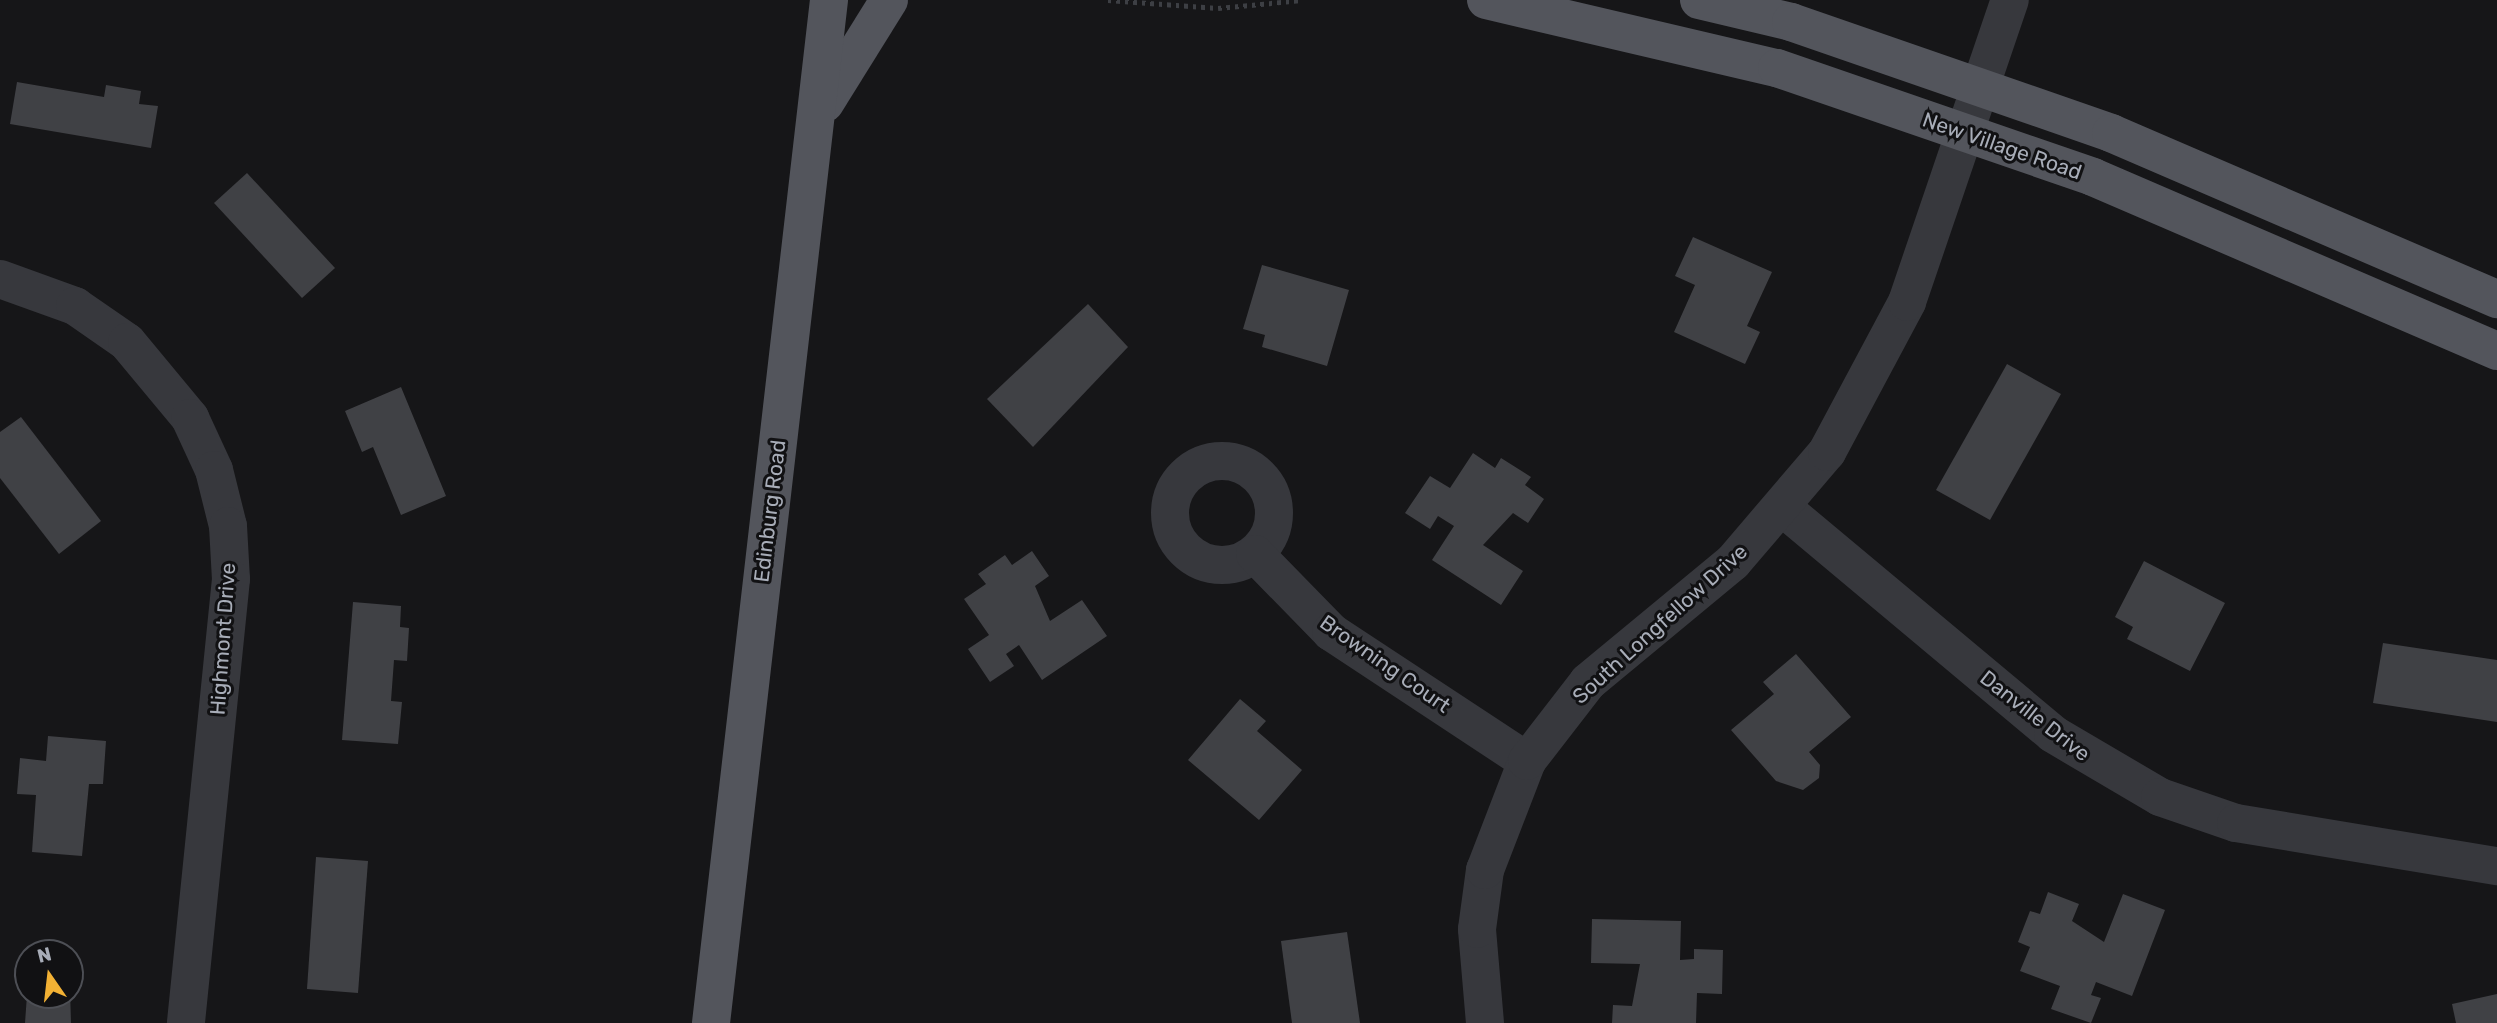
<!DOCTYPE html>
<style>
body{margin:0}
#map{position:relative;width:2497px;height:1023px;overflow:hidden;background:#161618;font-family:Rubik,sans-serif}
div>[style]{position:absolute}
.building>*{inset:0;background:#404145}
.path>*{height:4.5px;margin-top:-2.25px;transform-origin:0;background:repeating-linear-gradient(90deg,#3d3f44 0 3.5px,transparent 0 8.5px)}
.minor>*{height:38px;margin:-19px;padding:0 19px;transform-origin:19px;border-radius:19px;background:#37383d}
.minor>.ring{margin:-19px;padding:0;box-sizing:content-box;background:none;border:38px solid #37383d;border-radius:50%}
.major>*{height:38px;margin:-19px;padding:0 19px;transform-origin:19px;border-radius:19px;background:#53555c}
span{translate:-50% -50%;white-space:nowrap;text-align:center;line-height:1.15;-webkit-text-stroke:6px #111113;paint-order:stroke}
.street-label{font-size:21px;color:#a8adb8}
.north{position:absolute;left:14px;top:939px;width:70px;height:70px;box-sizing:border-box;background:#111113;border:2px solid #4d4f55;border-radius:50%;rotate:346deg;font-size:19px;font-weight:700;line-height:28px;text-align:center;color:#a8adb8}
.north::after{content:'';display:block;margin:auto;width:24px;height:32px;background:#f2b134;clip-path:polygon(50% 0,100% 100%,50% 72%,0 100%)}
</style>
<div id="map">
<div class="building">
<i style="clip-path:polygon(17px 82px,104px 97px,106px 85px,141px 91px,139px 104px,158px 106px,151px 148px,10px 124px)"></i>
<i style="clip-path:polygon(247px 173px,335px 268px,302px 298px,214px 203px)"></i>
<i style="clip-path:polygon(1693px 237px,1772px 272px,1747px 326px,1760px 332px,1745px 364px,1674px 332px,1695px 285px,1675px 276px)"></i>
<i style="clip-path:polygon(1262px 265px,1349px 290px,1327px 366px,1262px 347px,1265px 335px,1243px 329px)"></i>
<i style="clip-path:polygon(1088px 304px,1128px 347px,1033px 447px,987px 399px)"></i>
<i style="clip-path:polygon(2007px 364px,2061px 394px,1990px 520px,1936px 490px)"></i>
<i style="clip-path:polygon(401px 387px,446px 496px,401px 515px,373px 447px,362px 452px,345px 411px)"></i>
<i style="clip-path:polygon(21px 417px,101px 521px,59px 554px,0 478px,0 432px)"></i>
<i style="clip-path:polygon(1473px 453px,1495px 468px,1501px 458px,1531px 477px,1525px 485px,1544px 499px,1528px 523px,1513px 513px,1483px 545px,1523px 571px,1501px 605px,1432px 560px,1454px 526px,1438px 516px,1430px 529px,1405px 513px,1430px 476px,1450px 488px)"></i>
<i style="clip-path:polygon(1032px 551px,1049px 576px,1035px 586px,1050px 621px,1082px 600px,1107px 636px,1042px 680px,1019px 645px,1006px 654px,1014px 666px,990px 682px,968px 649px,989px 635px,964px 599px,986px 584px,978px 574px,1005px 555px,1012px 565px)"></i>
<i style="clip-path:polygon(2144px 561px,2225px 603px,2190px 671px,2127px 639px,2133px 627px,2115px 617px)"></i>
<i style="clip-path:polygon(353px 602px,401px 606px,400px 627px,409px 628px,407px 661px,394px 660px,391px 701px,402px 702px,398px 744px,342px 740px)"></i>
<i style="clip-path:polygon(2383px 643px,2497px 660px,2497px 722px,2373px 703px)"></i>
<i style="clip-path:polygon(1796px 654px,1851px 717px,1809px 752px,1820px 765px,1819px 778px,1803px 790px,1776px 781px,1731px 730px,1774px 694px,1763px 682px)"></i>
<i style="clip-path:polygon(1240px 699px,1266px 721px,1257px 731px,1302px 770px,1259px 820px,1188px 760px)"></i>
<i style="clip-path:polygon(48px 736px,106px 741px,103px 784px,89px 784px,82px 856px,32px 852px,36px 795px,17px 794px,20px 758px,46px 761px)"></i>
<i style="clip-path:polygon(316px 857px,368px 861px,358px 993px,307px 989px)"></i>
<i style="clip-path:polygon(2048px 892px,2079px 904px,2072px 921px,2104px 942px,2123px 894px,2165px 910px,2132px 996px,2096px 982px,2091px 995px,2101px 998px,2091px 1023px,2051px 1009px,2060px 986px,2020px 971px,2030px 947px,2018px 942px,2030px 911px,2040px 914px)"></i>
<i style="clip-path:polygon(1592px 919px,1681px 921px,1680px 960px,1694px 959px,1694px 949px,1723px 950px,1722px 994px,1697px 993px,1696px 1023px,1612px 1023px,1613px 1005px,1632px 1006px,1640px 964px,1591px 963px)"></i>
<i style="clip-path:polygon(1347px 932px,1360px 1023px,1292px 1023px,1281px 941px)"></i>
<i style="clip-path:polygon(70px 989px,71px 1023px,25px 1023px,27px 995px,70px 995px)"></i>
<i style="clip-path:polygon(2497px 994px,2497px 1023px,2456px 1023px,2452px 1004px)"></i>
</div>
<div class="path">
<i style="left:1108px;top:0;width:110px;rotate:4.2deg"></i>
<i style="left:1218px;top:8px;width:84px;rotate:-5.4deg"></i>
</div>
<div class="minor">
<i style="left:0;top:279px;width:80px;rotate:19.8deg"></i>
<i style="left:75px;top:306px;width:63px;rotate:34.7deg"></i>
<i style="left:127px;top:342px;width:99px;rotate:50.3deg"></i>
<i style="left:190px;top:418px;width:57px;rotate:65.2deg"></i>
<i style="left:214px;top:470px;width:58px;rotate:76deg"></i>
<i style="left:228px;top:526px;width:53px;rotate:86.8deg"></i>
<i style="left:231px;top:579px;width:446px;rotate:95.8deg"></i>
<i class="ring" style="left:1170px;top:461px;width:66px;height:66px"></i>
<i style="left:1783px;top:508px;width:352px;rotate:39.9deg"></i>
<i style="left:2053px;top:734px;width:124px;rotate:30.5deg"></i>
<i style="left:2160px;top:797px;width:80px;rotate:18.9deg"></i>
<i style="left:2236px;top:823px;width:265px;rotate:9.4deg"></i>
<i style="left:1255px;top:554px;width:109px;rotate:45.7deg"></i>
<i style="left:1331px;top:632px;width:235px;rotate:33.4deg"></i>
<i style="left:1485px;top:1023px;width:94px;rotate:-94.9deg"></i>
<i style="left:1477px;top:929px;width:60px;rotate:-82.3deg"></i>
<i style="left:1485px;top:870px;width:117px;rotate:-68.9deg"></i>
<i style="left:1527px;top:761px;width:100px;rotate:-52.3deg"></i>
<i style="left:1588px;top:682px;width:188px;rotate:-39.6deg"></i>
<i style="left:1733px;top:562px;width:145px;rotate:-49.5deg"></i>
<i style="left:1827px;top:452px;width:170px;rotate:-61.9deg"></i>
<i style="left:1907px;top:302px;width:319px;rotate:-71.2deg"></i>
</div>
<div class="major">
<i style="left:1486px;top:0;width:299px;rotate:13.2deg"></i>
<i style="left:1777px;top:68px;width:334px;rotate:19deg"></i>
<i style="left:2093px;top:177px;width:440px;rotate:23.3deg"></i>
<i style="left:1699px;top:0;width:95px;rotate:13.4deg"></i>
<i style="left:1791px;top:22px;width:339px;rotate:19.1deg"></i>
<i style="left:2111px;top:133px;width:420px;rotate:23.3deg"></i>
<i style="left:825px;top:103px;width:121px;rotate:-58.1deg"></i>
<i style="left:711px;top:1023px;width:1030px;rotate:-83.42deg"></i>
</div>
<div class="street-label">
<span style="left:2002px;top:146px;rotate:19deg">New Village Road</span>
<span style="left:770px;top:511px;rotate:-83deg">Edinburg Road</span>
<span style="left:1660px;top:624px;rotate:-42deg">South Longfellow Drive</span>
<span style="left:223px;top:639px;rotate:-86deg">Highmont Drive</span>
<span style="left:1385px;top:664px;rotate:35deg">Browning Court</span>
<span style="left:2035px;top:716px;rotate:38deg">Danville Drive</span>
</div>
<div class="north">N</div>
</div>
